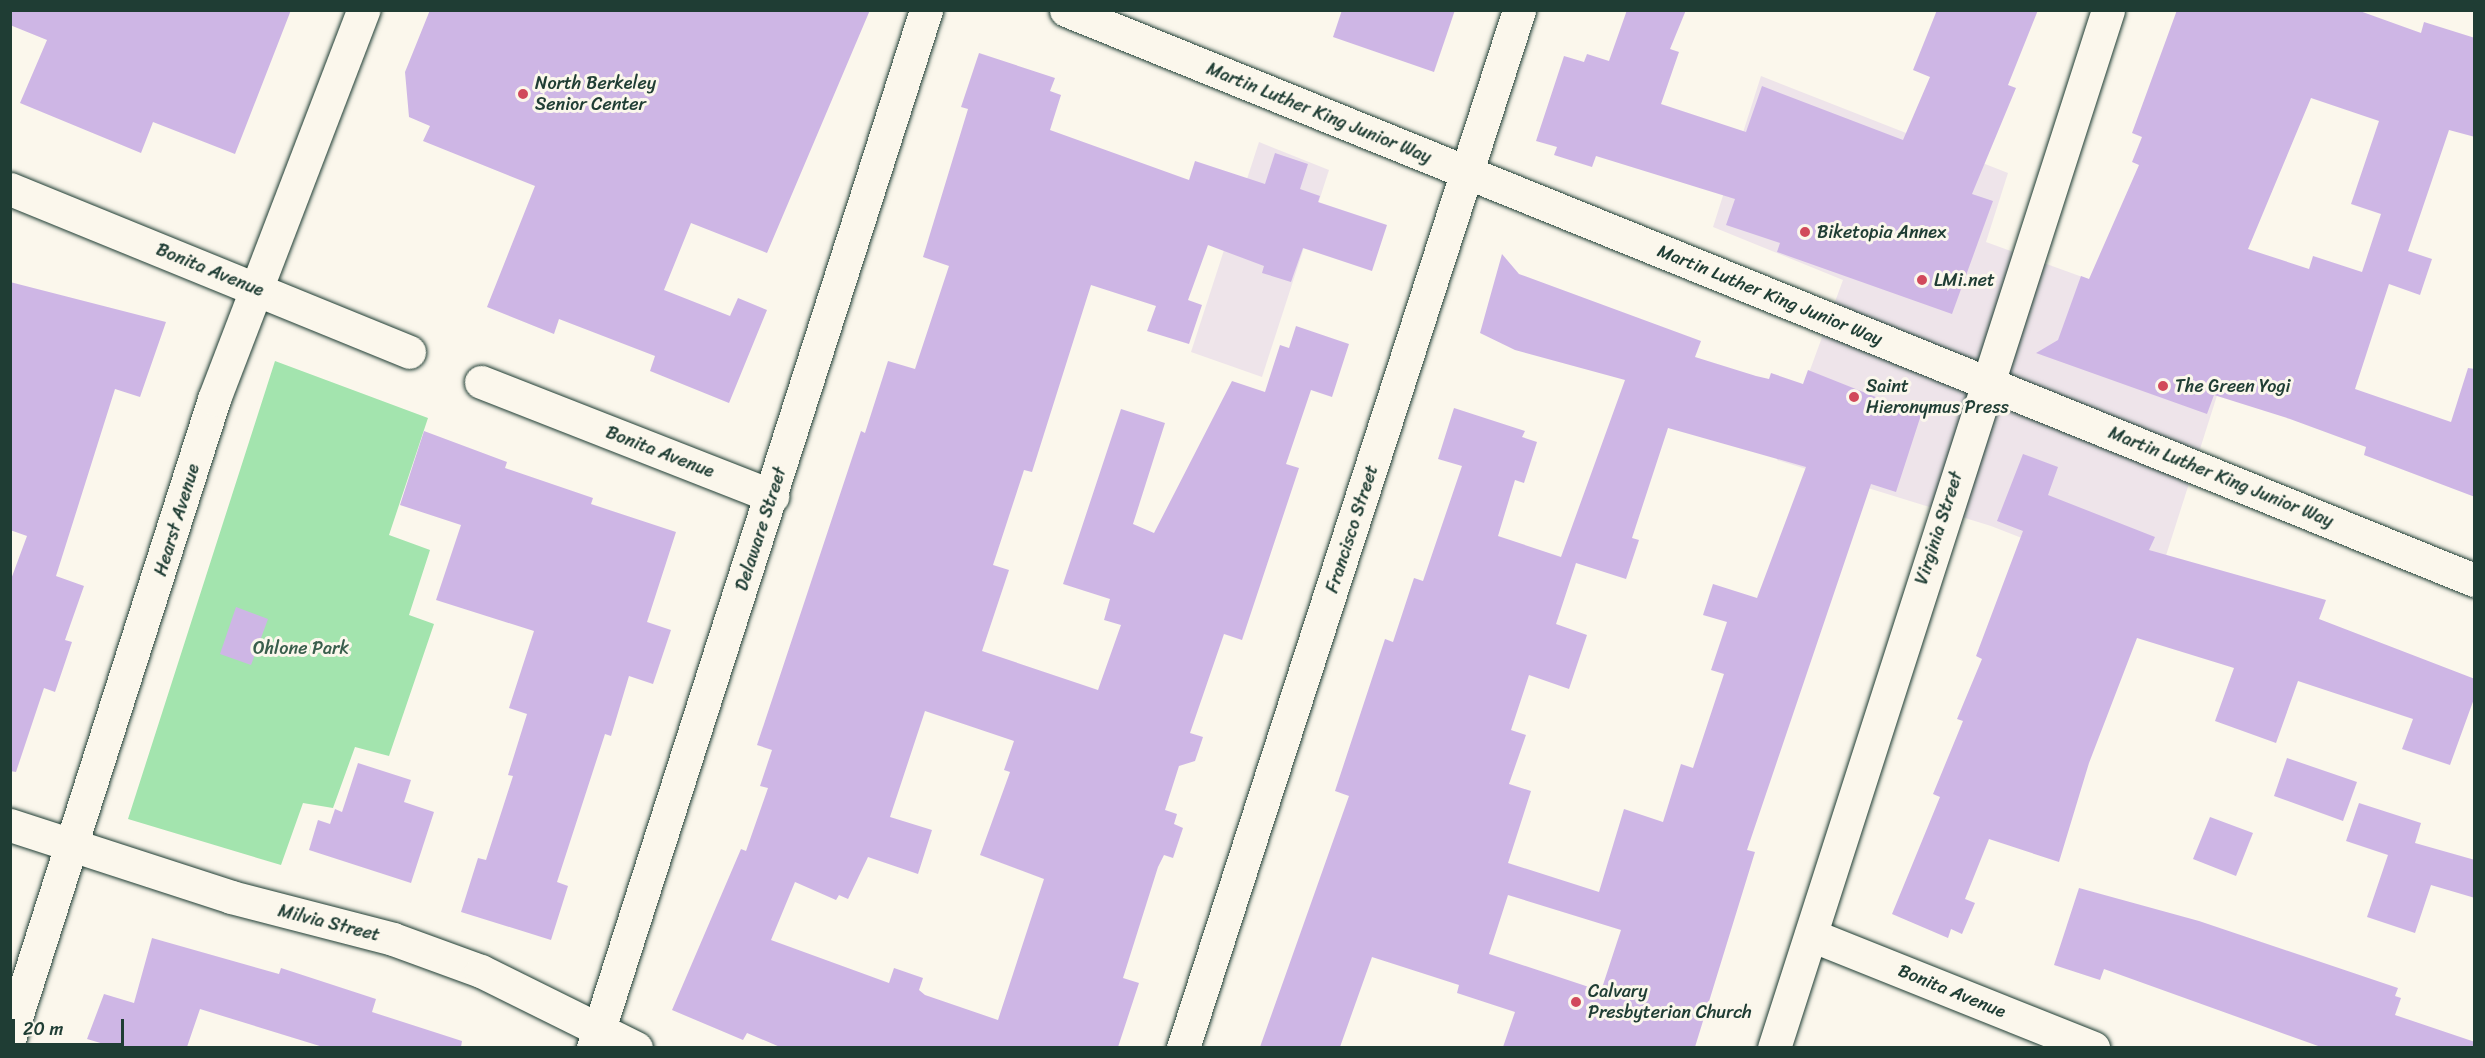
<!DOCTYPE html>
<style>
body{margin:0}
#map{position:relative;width:2485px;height:1058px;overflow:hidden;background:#fbf7ec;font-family:Sriracha,sans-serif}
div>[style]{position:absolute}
.built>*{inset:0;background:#eee4ea}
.green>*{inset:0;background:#a3e4ae}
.building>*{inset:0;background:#ceb6e5}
.roads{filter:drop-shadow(0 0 2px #1f3d34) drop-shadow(0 0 2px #1f3d34)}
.minor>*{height:33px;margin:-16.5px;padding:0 16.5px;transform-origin:16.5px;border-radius:16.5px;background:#fbf7ec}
.dots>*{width:16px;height:16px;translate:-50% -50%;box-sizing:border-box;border:3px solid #fbf7ec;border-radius:50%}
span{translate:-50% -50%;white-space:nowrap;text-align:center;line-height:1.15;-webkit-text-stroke:6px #fbf7ec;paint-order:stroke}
.poi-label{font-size:18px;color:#1f3d34}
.left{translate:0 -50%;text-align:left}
.street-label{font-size:18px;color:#1f3d34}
.park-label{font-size:18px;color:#395e4c}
.frame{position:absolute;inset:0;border:12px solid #1f3d34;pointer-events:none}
.scale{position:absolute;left:12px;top:1019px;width:112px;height:27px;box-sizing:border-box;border:3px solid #1f3d34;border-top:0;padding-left:8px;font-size:18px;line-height:21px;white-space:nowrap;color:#1f3d34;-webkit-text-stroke:4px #fbf7ec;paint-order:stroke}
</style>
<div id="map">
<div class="built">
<i style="clip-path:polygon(1761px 76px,2008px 173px,1986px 242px,2237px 333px,2155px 590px,1991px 526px,1777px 460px,1843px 280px,1713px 227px)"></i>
<i style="clip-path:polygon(1259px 142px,1329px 170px,1262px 377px,1191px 352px)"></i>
</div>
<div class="green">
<i style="clip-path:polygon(275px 361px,428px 418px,389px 535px,430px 550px,409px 615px,434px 624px,389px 756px,355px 747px,333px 808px,303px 803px,281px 865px,128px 819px)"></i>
</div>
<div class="building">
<i style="clip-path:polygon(10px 10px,291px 10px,235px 154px,153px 122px,141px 153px,20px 103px,47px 40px,10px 25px)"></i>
<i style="clip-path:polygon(430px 10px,870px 10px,767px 253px,691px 223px,664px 290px,730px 316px,738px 298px,767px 310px,729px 403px,650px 371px,655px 356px,559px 319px,554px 334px,487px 307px,535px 186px,423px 141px,430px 126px,409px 117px,405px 72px)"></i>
<i style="clip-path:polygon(1342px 10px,1455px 10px,1434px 72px,1333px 37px)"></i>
<i style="clip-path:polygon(1627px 10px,1686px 10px,1670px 49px,1679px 52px,1661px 104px,1746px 132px,1762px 86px,1903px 140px,1930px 77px,1913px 70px,1937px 10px,2038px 10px,2008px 85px,2016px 88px,1972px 194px,1993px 201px,1952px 314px,1777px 252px,1780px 243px,1726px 225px,1735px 199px,1596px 156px,1592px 167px,1554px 155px,1557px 147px,1536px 141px,1564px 56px,1584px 62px,1587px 54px,1609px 61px)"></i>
<i style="clip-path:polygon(evenodd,2177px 10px,2357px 10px,2421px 33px,2424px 22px,2475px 38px,2475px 137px,2449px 130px,2408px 251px,2432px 259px,2420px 295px,2389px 284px,2355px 389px,2451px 422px,2468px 368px,2475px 369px,2475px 497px,2364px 455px,2366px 447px,2290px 419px,2214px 395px,2207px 414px,2036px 353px,2058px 340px,2081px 276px,2089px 279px,2139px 165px,2132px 162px,2142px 137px,2132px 133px,2177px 10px,2311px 98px,2379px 121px,2351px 204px,2381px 214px,2362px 272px,2313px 256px,2309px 269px,2248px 249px,2311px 98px)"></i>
<i style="clip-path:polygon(evenodd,979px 53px,1055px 78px,1050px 91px,1061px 95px,1050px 130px,1189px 180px,1195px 161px,1265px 184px,1275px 153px,1308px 164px,1300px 189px,1320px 196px,1318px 202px,1387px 225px,1372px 271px,1303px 248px,1291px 282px,1262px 273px,1264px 266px,1208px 245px,1188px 300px,1202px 305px,1189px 344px,1147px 331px,1156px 306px,1091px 285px,1032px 472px,1024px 470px,993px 565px,1009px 570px,982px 651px,1098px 690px,1121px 625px,1104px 620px,1110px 599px,1063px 584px,1121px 409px,1165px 423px,1133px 524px,1154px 533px,1232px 381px,1265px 392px,1280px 345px,1289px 348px,1296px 326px,1349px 344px,1332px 397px,1311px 390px,1286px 464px,1299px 468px,1242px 640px,1224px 634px,1190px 733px,1203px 737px,1195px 761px,1179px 766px,1165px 810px,1177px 814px,1174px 824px,1183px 828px,1173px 858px,1164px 855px,1158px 867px,1123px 978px,1139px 983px,1118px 1047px,780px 1047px,747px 1033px,743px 1040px,672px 1010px,741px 849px,746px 851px,768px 788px,760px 786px,772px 750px,757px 745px,861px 431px,865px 433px,888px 361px,915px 369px,949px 266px,923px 257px,968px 109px,961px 107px,979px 53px,925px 711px,1014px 741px,1004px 770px,1010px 772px,980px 855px,1044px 879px,998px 1020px,925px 995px,919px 990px,923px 978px,894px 968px,889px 983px,771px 940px,795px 882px,836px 900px,839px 895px,848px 899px,868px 857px,918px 874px,932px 830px,890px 817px,925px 711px)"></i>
<i style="clip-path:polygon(evenodd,1502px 254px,1519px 274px,1701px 341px,1695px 357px,1756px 376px,1769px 379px,1771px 373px,1803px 384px,1808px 370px,1921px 415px,1896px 492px,1871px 484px,1747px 850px,1755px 852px,1695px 1047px,1503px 1047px,1515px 1012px,1457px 993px,1459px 985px,1372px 957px,1340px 1047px,1260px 1047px,1349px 796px,1335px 791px,1385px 639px,1393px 642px,1414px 578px,1423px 581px,1462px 466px,1438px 459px,1454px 408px,1525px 431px,1522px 437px,1537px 442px,1524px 483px,1515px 480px,1498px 536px,1561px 557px,1625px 380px,1515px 350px,1480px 333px,1502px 254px,1668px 428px,1806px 467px,1757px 598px,1713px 584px,1703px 615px,1727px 622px,1711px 670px,1724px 674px,1693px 768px,1681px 764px,1663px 822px,1624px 809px,1599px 892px,1508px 863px,1531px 791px,1509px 784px,1526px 735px,1511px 730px,1529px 675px,1569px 689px,1587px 635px,1556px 624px,1576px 563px,1626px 579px,1639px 540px,1632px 538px,1668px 428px,1502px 254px,1508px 895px,1621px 930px,1601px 991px,1489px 954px,1508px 895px)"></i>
<i style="clip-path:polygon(10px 282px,166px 322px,140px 397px,115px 389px,56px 576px,84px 586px,65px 640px,72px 642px,55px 692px,44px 688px,16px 772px,10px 771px,10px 582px,27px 536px,10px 530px)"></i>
<i style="clip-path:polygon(424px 431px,507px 462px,505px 468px,593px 498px,591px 504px,676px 532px,647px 622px,671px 630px,653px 684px,629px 676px,611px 736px,605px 734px,557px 882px,568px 886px,551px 940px,461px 912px,478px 858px,486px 860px,513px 776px,508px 775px,527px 714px,509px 708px,534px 631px,436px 600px,461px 525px,400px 505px)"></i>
<i style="clip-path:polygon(2023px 454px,2058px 467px,2048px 495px,2155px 537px,2149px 550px,2326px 600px,2319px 619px,2475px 679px,2475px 696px,2450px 765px,2402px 749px,2413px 719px,2298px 681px,2276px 743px,2215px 721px,2234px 668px,2137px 638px,2089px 763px,2059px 862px,1989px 839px,1965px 899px,1975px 903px,1962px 934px,1951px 929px,1948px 938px,1892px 914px,1940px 797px,1933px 794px,1963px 721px,1957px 719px,1982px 659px,1976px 656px,2023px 531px,1997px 521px)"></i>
<i style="clip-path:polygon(236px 607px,268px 619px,251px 665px,220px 654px)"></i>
<i style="clip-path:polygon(2287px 758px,2357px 782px,2343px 821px,2274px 796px)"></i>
<i style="clip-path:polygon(358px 763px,411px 780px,404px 802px,434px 812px,411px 883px,309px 850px,318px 820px,330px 824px,335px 809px,342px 812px)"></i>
<i style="clip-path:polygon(2359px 803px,2421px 823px,2415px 843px,2475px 860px,2475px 898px,2431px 885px,2415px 933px,2367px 917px,2388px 855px,2346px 841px)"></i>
<i style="clip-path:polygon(2210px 817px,2253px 833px,2236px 876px,2193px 859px)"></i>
<i style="clip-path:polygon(2079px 888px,2199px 921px,2398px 988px,2395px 996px,2401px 998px,2395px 1015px,2475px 1042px,2474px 1047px,2321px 1047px,2104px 969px,2100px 980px,2054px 965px)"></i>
<i style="clip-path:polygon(152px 938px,279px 974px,281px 968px,376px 999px,372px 1012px,462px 1041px,461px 1047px,323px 1047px,200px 1009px,187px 1047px,114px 1047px,87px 1039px,104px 994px,134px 1003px)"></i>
</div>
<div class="roads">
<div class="minor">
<i style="left:1066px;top:10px;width:1519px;rotate:22.04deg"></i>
<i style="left:10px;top:189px;width:431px;rotate:22.2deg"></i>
<i style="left:481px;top:382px;width:313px;rotate:21.4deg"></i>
<i style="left:10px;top:825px;width:232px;rotate:18deg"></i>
<i style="left:231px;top:897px;width:167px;rotate:14.5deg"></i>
<i style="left:393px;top:939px;width:94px;rotate:20deg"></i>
<i style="left:481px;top:971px;width:173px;rotate:26.4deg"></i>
<i style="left:1811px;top:935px;width:304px;rotate:21.8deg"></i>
<i style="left:10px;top:1036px;width:669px;rotate:-72.24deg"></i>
<i style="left:214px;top:399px;width:417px;rotate:-69deg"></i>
<i style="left:593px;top:1048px;width:1090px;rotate:-72.21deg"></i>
<i style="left:1183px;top:1048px;width:1091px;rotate:-72.06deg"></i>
<i style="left:1774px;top:1048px;width:1090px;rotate:-72.16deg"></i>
</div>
</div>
<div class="dots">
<i style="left:523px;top:94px;background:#d1495b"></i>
<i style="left:1805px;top:232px;background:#d1495b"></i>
<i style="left:1922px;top:280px;background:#d1495b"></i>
<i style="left:2163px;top:386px;background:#d1495b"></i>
<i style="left:1854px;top:397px;background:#d1495b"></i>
<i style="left:1576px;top:1002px;background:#d1495b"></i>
</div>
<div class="poi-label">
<span class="left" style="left:535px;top:94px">North Berkeley<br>Senior Center</span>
<span class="left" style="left:1817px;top:232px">Biketopia Annex</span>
<span class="left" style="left:1934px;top:280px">LMi.net</span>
<span class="left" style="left:2175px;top:386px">The Green Yogi</span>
<span class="left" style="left:1866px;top:397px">Saint<br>Hieronymus Press</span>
<span class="left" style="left:1588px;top:1002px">Calvary<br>Presbyterian Church</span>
</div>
<div class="street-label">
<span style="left:1319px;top:113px;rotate:22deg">Martin Luther King Junior Way</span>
<span style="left:210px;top:270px;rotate:22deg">Bonita Avenue</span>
<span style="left:1770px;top:295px;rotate:22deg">Martin Luther King Junior Way</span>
<span style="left:660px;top:452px;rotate:21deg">Bonita Avenue</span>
<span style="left:2221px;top:477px;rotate:22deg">Martin Luther King Junior Way</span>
<span style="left:177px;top:520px;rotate:-73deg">Hearst Avenue</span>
<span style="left:1939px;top:528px;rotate:-72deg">Virginia Street</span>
<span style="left:761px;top:529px;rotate:-72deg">Delaware Street</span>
<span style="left:1352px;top:529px;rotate:-72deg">Francisco Street</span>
<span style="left:329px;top:923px;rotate:14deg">Milvia Street</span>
<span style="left:1952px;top:991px;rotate:22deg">Bonita Avenue</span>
</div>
<div class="park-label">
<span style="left:301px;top:648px">Ohlone Park</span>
</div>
<div class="frame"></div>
<div class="scale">20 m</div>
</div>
